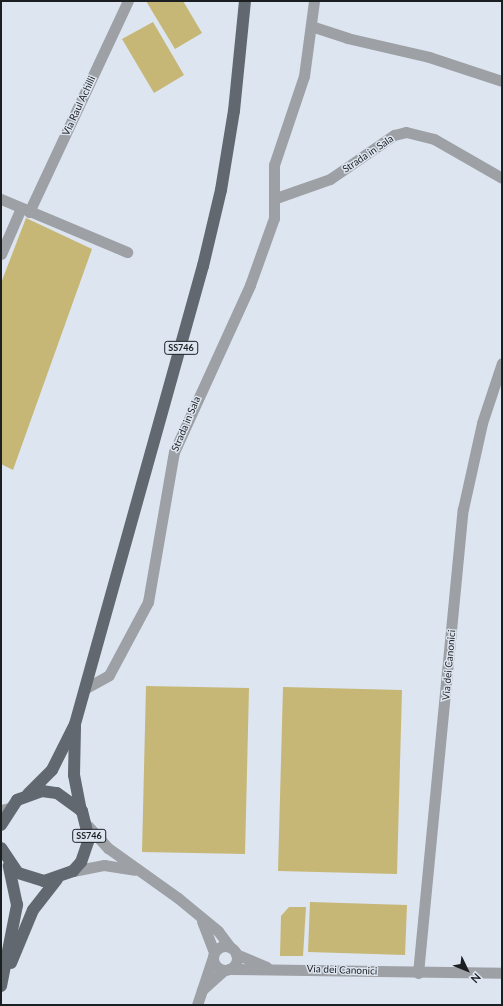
<!DOCTYPE html>
<style>
body{margin:0}
#map{position:relative;width:503px;height:1006px;overflow:hidden;background:#dde5f0;font-family:Lato,sans-serif}
div>[style]{position:absolute}
.green>*{inset:0;background:#c6b776}
.street>*{height:11px;margin:-5.5px;padding:0 5.5px;transform-origin:5.5px;border-radius:5.5px;background:#9da0a5}
.street>.ring{margin:-5.5px;padding:0;box-sizing:content-box;background:none;border:11px solid #9da0a5;border-radius:50%}
.primary>*{height:12px;margin:-6px;padding:0 6px;transform-origin:6px;border-radius:6px;background:#62686f}
span{translate:-50% -50%;white-space:nowrap;text-align:center;line-height:1.15;-webkit-text-stroke:3px #dde5f0;paint-order:stroke}
.shield-label span{padding:1px 3px;background:#dde5f0;border:1px solid;border-radius:3px;-webkit-text-stroke-width:0}
.shield-label{font-size:9px;color:#1c1f22;font-weight:700}
.street-label{font-size:10px;color:#1c1f22}
.frame{position:absolute;inset:0;border:2px solid #1c1f22;pointer-events:none}
.north{position:absolute;left:447px;top:950px;width:40px;height:40px;-webkit-text-stroke:3px #dde5f0;paint-order:stroke;rotate:133deg;font-size:11px;font-weight:700;line-height:16px;text-align:center;color:#1c1f22}
.north::after{content:'';display:block;margin:auto;width:14px;height:18px;background:#1c1f22;clip-path:polygon(50% 0,100% 100%,50% 72%,0 100%)}
</style>
<div id="map">
<div class="green">
<i style="clip-path:polygon(146px 1px,183px 1px,202px 33px,175px 49px)"></i>
<i style="clip-path:polygon(153px 22px,184px 75px,154px 93px,122px 39px)"></i>
<i style="clip-path:polygon(26px 218px,92px 249px,13px 470px,1px 464px,1px 283px)"></i>
<i style="clip-path:polygon(146px 686px,249px 688px,245px 854px,142px 852px)"></i>
<i style="clip-path:polygon(283px 687px,402px 690px,397px 874px,278px 871px)"></i>
<i style="clip-path:polygon(310px 902px,407px 905px,405px 955px,308px 952px)"></i>
<i style="clip-path:polygon(289px 907px,306px 907px,303px 956px,280px 956px,281px 916px)"></i>
</div>
<div class="street">
<i style="left:311px;top:26px;width:38px;rotate:18deg"></i>
<i style="left:347px;top:38px;width:84px;rotate:13deg"></i>
<i style="left:429px;top:57px;width:77px;rotate:18.2deg"></i>
<i style="left:276px;top:198px;width:57px;rotate:-19.4deg"></i>
<i style="left:330px;top:179px;width:78px;rotate:-34.5deg"></i>
<i style="left:394px;top:135px;width:12px;rotate:-14deg"></i>
<i style="left:406px;top:132px;width:29px;rotate:14deg"></i>
<i style="left:434px;top:139px;width:78px;rotate:29.8deg"></i>
<i style="left:1px;top:199px;width:137px;rotate:22.8deg"></i>
<i style="left:29px;top:212px;width:233px;rotate:-64.9deg"></i>
<i style="left:1px;top:254px;width:50px;rotate:-66.5deg"></i>
<i style="left:86px;top:688px;width:26px;rotate:-29deg"></i>
<i style="left:109px;top:675px;width:83px;rotate:-61.9deg"></i>
<i style="left:148px;top:602px;width:152px;rotate:-80.2deg"></i>
<i style="left:174px;top:452px;width:183px;rotate:-65.5deg"></i>
<i style="left:250px;top:285px;width:71px;rotate:-70.3deg"></i>
<i style="left:274px;top:218px;width:53px;rotate:-90deg"></i>
<i style="left:274px;top:165px;width:94px;rotate:-71.4deg"></i>
<i style="left:304px;top:76px;width:76px;rotate:-82.4deg"></i>
<i style="left:1px;top:810px;width:8px;rotate:-14deg"></i>
<i style="left:88px;top:826px;width:30px;rotate:48deg"></i>
<i style="left:108px;top:848px;width:86px;rotate:35.5deg"></i>
<i style="left:178px;top:898px;width:52px;rotate:39.5deg"></i>
<i style="left:218px;top:931px;width:20px;rotate:53deg"></i>
<i style="left:73px;top:871px;width:32px;rotate:-11deg"></i>
<i style="left:104px;top:865px;width:31px;rotate:9deg"></i>
<i style="left:202px;top:921px;width:33px;rotate:69deg"></i>
<i class="ring" style="left:213px;top:946px;width:13px;height:13px"></i>
<i style="left:236px;top:954px;width:33px;rotate:23deg"></i>
<i style="left:229px;top:969px;width:273px;rotate:0.8deg"></i>
<i style="left:418px;top:973px;width:466px;rotate:-84.5deg"></i>
<i style="left:463px;top:509px;width:88px;rotate:-77.5deg"></i>
<i style="left:482px;top:423px;width:63px;rotate:-71.6deg"></i>
<i style="left:202px;top:990px;width:30px;rotate:-42deg"></i>
<i style="left:197px;top:1005px;width:51px;rotate:-71.6deg"></i>
</div>
<div class="primary">
<i style="left:75px;top:727px;width:48px;rotate:91.2deg"></i>
<i style="left:74px;top:775px;width:36px;rotate:79deg"></i>
<i style="left:28px;top:794px;width:34px;rotate:-45deg"></i>
<i style="left:52px;top:770px;width:51px;rotate:-63.4deg"></i>
<i style="left:75px;top:724px;width:476px;rotate:-74.4deg"></i>
<i style="left:203px;top:266px;width:78px;rotate:-76.7deg"></i>
<i style="left:221px;top:190px;width:80px;rotate:-80.7deg"></i>
<i style="left:234px;top:111px;width:111px;rotate:-84.3deg"></i>
<i style="left:1px;top:825px;width:30px;rotate:-57deg"></i>
<i style="left:17px;top:800px;width:27px;rotate:-20deg"></i>
<i style="left:42px;top:791px;width:15px;rotate:8deg"></i>
<i style="left:57px;top:793px;width:31px;rotate:36deg"></i>
<i style="left:82px;top:811px;width:29px;rotate:76deg"></i>
<i style="left:89px;top:839px;width:24px;rotate:109deg"></i>
<i style="left:81px;top:862px;width:12px;rotate:132deg"></i>
<i style="left:73px;top:871px;width:31px;rotate:161deg"></i>
<i style="left:44px;top:881px;width:27px;rotate:-163deg"></i>
<i style="left:18px;top:873px;width:30px;rotate:-124deg"></i>
<i style="left:11px;top:963px;width:57px;rotate:-67.5deg"></i>
<i style="left:33px;top:910px;width:39px;rotate:-52deg"></i>
<i style="left:1px;top:986px;width:83px;rotate:-78.8deg"></i>
<i style="left:17px;top:905px;width:40px;rotate:-102deg"></i>
</div>
<div class="shield-label">
<span style="left:181px;top:348px">SS746</span>
<span style="left:89px;top:836px">SS746</span>
</div>
<div class="street-label">
<span style="left:79px;top:106px;rotate:-65deg">Via Raul Achilli</span>
<span style="left:368px;top:154px;rotate:-34deg">Strada in Sala</span>
<span style="left:186px;top:424px;rotate:-67deg">Strada in Sala</span>
<span style="left:449px;top:665px;rotate:-85deg">Via dei Canonici</span>
<span style="left:342px;top:970px;rotate:2deg">Via dei Canonici</span>
</div>
<div class="frame"></div>
<div class="north">N</div>
</div>
